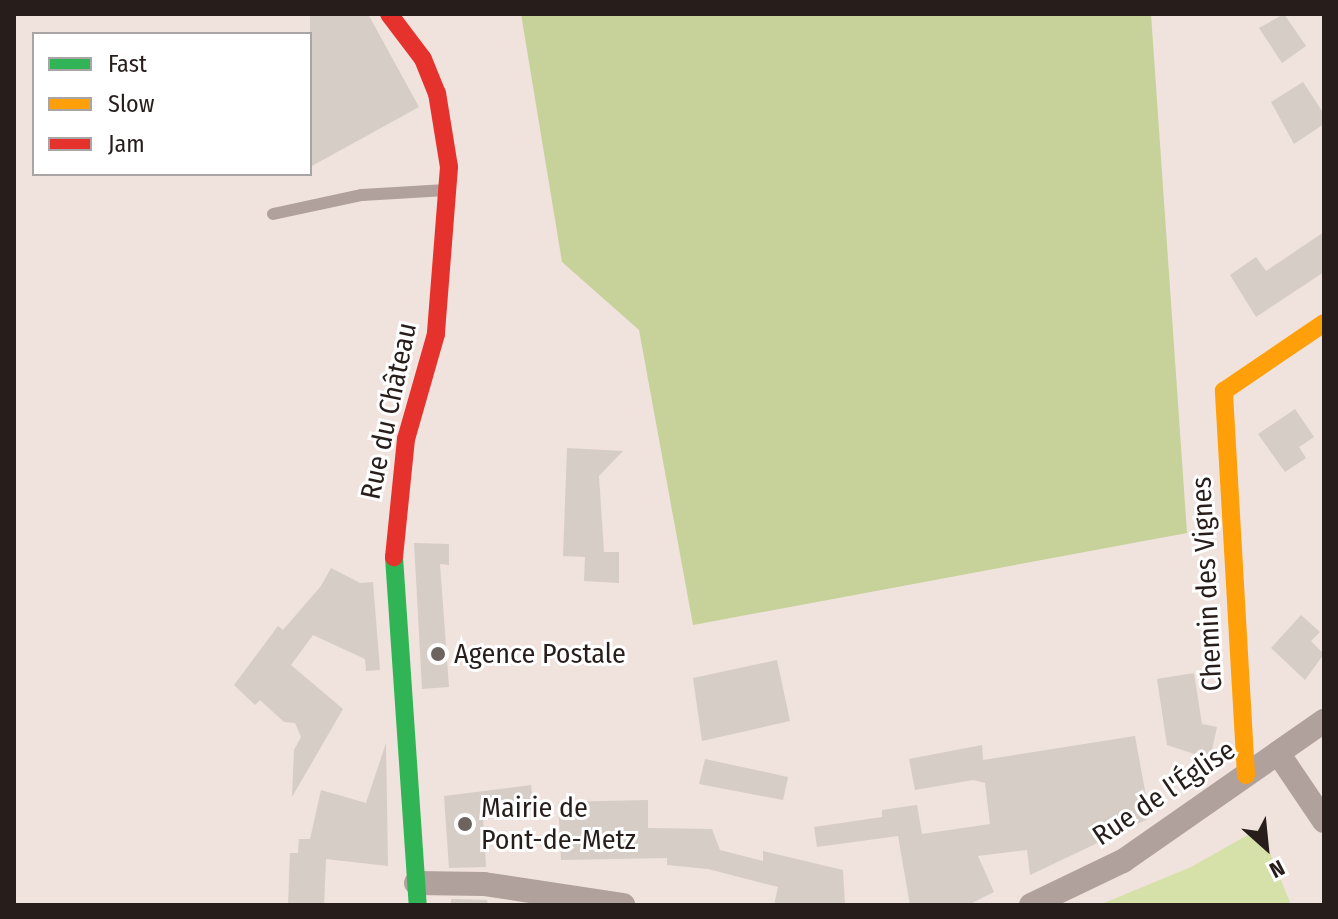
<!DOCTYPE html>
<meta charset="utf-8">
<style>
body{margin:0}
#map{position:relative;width:1338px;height:919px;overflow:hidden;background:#f0e2dd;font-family:"Fira Sans Condensed",sans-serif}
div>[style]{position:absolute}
.green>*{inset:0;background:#d6e1a9}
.forest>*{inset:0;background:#c7d29a}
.building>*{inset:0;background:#d6cdc7}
.lane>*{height:12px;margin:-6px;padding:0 6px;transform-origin:6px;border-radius:6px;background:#b0a19c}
.street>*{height:24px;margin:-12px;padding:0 12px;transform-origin:12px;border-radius:12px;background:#b0a19c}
.fast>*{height:18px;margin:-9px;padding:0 9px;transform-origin:9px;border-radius:9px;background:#30b455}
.slow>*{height:18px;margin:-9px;padding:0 9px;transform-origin:9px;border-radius:9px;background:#ff9f0a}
.jam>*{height:18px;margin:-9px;padding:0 9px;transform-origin:9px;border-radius:9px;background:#e5322d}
.dots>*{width:22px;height:22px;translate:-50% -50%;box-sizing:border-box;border:4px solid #fff;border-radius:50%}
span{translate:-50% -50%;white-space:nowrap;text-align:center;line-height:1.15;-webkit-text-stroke:6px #fff;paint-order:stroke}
.street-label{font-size:28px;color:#271e1b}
.poi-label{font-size:28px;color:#271e1b}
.left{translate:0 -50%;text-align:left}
.frame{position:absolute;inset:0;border:16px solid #271e1b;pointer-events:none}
.legend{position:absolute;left:32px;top:32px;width:280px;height:144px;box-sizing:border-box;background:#fff;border:2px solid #a9a5a4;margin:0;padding:10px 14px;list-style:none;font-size:24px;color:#271e1b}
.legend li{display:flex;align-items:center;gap:16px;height:40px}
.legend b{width:40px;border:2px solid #a9a5a4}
.north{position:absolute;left:1226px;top:807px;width:80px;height:80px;-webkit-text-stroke:6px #fff;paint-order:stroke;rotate:153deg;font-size:22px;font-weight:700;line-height:32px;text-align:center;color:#271e1b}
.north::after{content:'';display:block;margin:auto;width:28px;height:36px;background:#271e1b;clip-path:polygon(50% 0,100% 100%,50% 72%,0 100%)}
</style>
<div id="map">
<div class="green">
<i style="clip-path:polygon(1260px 828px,1291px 905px,1099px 905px,1191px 867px)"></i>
</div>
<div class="forest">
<i style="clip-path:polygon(521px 14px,1151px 14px,1187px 533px,693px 625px,639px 330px,562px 262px)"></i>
</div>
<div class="building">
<i style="clip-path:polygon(310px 14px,368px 14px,419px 107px,310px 167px)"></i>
<i style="clip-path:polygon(1284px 14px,1306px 46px,1282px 63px,1259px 28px)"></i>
<i style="clip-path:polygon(1303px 82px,1324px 114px,1324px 124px,1294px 144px,1271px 102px)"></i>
<i style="clip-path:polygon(1324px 232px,1324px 272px,1256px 317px,1230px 275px,1256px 257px,1266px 271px)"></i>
<i style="clip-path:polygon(1295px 409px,1314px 437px,1299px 447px,1306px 458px,1285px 472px,1258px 434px)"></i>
<i style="clip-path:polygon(567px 448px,623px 451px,599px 476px,604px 552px,619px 552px,619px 583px,584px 581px,585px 557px,563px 556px)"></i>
<i style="clip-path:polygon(414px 543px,449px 544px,449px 565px,440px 564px,449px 687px,422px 689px)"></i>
<i style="clip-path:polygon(331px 568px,360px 583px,373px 582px,380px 670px,366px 671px,365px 659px,313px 635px,291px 665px,343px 709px,292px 797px,294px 750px,301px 737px,295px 723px,284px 722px,260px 700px,255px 705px,234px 685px,278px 626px,283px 630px,321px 586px)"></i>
<i style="clip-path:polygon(1301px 615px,1320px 632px,1311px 641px,1324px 654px,1305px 680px,1271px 648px)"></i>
<i style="clip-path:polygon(777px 660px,790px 721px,702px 741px,693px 678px)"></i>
<i style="clip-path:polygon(1194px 673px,1202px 724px,1217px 727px,1210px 759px,1167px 745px,1157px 679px)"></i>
<i style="clip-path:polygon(1135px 736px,1150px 818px,1030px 875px,1027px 850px,978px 856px,994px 892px,968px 905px,910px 905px,898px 836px,817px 847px,814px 827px,882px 817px,882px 810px,917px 805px,922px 834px,990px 824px,985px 783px,973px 780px,915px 790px,909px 759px,982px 745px,983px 760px)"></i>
<i style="clip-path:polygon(386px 743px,388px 866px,326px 859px,324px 905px,288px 905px,290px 853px,298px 853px,299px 839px,310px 839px,321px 790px,366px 803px)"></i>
<i style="clip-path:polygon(705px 759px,788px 777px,783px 800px,699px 784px)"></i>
<i style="clip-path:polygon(531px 785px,534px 809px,483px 816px,486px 867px,449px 868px,444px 796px)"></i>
<i style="clip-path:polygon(648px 800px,648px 828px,712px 829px,720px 850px,763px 861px,763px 851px,843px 870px,845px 905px,774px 905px,778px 887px,708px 869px,667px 865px,667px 858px,561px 860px,558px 802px)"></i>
<i style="clip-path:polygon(451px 899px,487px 900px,488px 905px,451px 905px)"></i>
</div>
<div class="lane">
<i style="left:273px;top:214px;width:91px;rotate:-12.1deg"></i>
<i style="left:362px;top:195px;width:84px;rotate:-3.4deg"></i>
</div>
<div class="street">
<i style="left:1278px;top:753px;width:82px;rotate:55.9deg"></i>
<i style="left:416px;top:883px;width:68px;rotate:0.8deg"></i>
<i style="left:484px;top:884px;width:141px;rotate:8.6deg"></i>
<i style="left:1031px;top:905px;width:102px;rotate:-25.6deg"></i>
<i style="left:1123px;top:861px;width:245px;rotate:-34.9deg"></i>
</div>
<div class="fast">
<i style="left:394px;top:557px;width:349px;rotate:86.1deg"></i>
</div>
<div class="slow">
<i style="left:1246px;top:775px;width:385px;rotate:-93.3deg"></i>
<i style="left:1224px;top:391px;width:121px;rotate:-34.2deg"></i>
</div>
<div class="jam">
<i style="left:389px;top:14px;width:56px;rotate:52.9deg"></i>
<i style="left:423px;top:59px;width:37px;rotate:68deg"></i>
<i style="left:437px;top:93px;width:75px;rotate:80.8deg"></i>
<i style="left:449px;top:167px;width:168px;rotate:94.5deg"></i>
<i style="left:436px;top:334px;width:109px;rotate:105.9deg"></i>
<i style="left:406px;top:439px;width:119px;rotate:95.8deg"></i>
</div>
<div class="dots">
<i style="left:438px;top:654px;background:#6d635f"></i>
<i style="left:465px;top:824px;background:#6d635f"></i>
</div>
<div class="street-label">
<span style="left:389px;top:411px;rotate:-78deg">Rue du Château</span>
<span style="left:1207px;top:584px;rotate:-93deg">Chemin des Vignes</span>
<span style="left:1164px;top:793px;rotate:-34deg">Rue de l'Église</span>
</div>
<div class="poi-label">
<span class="left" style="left:454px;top:654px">Agence Postale</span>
<span class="left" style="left:481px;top:824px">Mairie de<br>Pont-de-Metz</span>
</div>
<div class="frame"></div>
<ul class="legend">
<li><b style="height:10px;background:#30b455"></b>Fast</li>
<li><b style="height:10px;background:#ff9f0a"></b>Slow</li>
<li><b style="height:10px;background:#e5322d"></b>Jam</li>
</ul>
<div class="north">N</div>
</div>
